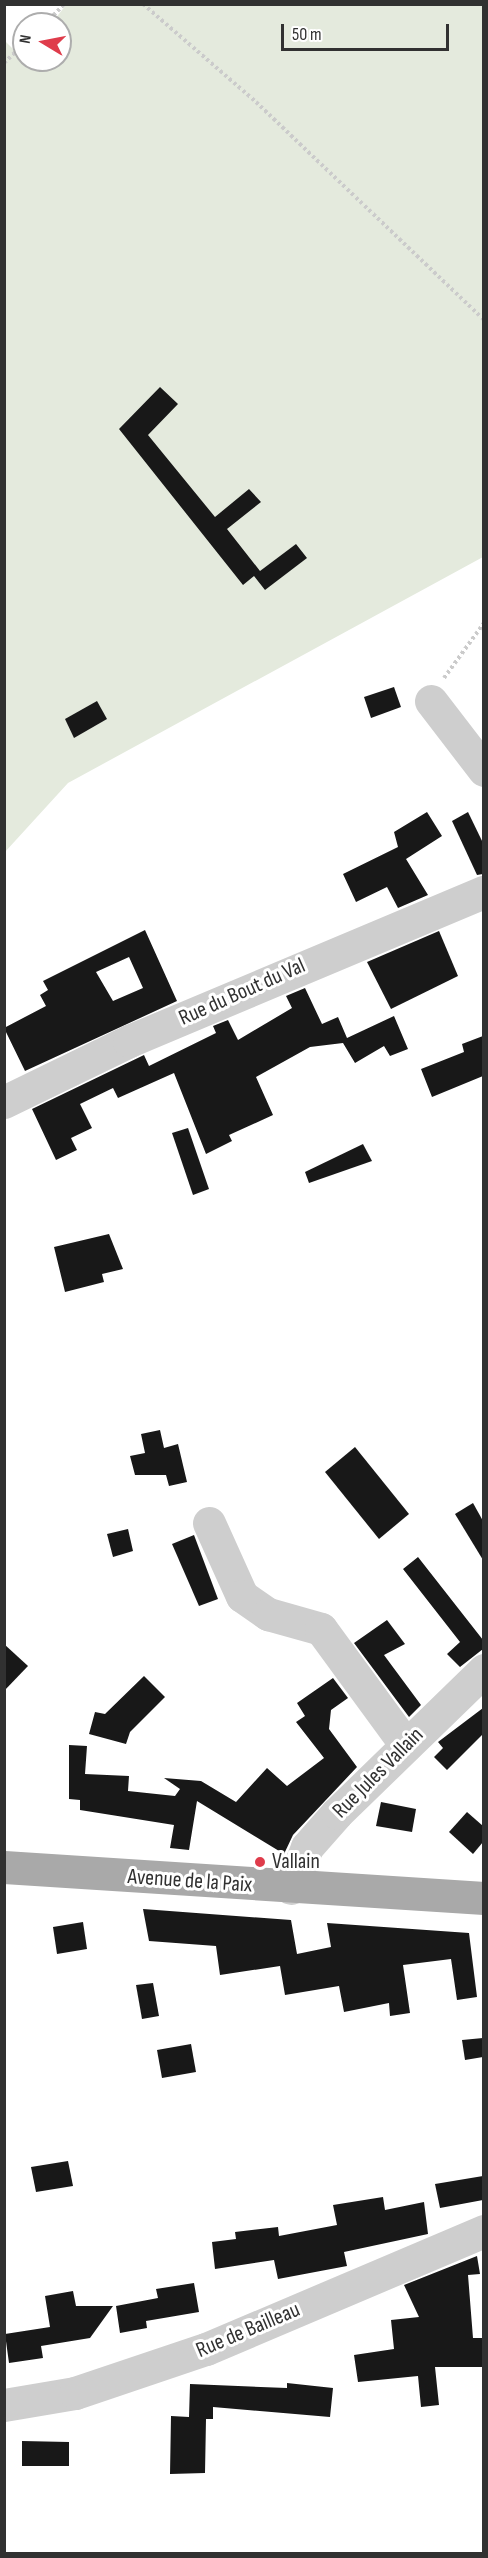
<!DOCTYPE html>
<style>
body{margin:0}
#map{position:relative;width:488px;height:2558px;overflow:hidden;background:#fff;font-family:"Sofia Sans Condensed",sans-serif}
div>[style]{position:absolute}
.green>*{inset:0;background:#e4eadd}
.building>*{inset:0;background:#181818}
.path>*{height:4px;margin-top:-2px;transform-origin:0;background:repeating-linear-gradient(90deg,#cbcbcb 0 3px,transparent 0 6px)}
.minor>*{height:33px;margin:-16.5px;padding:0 16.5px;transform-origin:16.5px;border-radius:16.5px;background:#cecece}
.major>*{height:33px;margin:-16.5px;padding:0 16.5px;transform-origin:16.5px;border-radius:16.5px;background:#a9a9a9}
.dots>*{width:16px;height:16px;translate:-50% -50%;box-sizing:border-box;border:3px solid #fff;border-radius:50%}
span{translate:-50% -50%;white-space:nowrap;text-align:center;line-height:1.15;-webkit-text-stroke:6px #fff;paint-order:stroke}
.street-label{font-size:22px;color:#313131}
.poi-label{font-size:22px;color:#313131}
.left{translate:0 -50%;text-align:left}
.frame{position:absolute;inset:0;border:6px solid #313131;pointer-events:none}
.north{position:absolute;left:12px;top:12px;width:60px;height:60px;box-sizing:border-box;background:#fff;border:2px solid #adadad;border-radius:50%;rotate:280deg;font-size:16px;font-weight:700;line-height:24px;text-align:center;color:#313131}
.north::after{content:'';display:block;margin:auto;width:21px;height:27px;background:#df3c4b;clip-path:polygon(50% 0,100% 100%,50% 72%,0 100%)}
.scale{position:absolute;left:281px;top:24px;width:168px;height:27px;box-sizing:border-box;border:3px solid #313131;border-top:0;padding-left:8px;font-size:18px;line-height:21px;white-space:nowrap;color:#313131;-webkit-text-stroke:4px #fff;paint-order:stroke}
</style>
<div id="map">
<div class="green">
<i style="clip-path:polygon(66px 5px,483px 5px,483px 557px,68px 783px,5px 852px,4px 40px,24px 60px,60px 60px,60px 24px,51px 24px)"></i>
</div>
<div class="building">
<i style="clip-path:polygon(160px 387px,178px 404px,148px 435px,215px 517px,249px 489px,261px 502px,227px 529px,260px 571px,296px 544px,307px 558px,265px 590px,254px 576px,243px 585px,119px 429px)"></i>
<i style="clip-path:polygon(394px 687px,401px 707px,371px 718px,364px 697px)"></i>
<i style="clip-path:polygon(97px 701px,107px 719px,74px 738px,65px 719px)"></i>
<i style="clip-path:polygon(427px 812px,442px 836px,406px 859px,428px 895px,398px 908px,387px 887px,356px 902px,343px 874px,398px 847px,394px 832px)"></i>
<i style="clip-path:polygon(468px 812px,483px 843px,483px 874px,477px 875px,452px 821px)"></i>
<i style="clip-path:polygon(evenodd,145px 930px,177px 1001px,25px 1071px,4px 1028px,46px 1006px,40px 995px,48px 990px,43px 981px,145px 930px,129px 957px,143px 988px,113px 1001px,96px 972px,129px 957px)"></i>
<i style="clip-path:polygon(439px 931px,458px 976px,391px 1009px,367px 962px)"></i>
<i style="clip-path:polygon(305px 988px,322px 1024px,338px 1017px,347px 1038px,394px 1016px,408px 1049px,390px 1056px,384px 1046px,355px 1063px,343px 1043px,310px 1047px,256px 1077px,273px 1115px,229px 1135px,232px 1141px,206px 1154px,174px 1073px,118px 1098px,113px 1088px,80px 1104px,92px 1128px,71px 1138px,77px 1150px,56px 1160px,32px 1109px,144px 1055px,149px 1066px,216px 1033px,213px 1026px,228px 1020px,238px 1040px,292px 1008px,286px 996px)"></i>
<i style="clip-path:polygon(483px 1036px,483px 1076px,432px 1097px,421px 1069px,464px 1052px,462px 1044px)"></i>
<i style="clip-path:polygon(188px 1128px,209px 1189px,193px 1195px,172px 1133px)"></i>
<i style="clip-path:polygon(363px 1144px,372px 1161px,309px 1183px,305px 1172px)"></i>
<i style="clip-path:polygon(109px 1234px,123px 1269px,102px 1274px,104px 1282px,65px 1292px,54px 1247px)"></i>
<i style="clip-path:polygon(160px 1430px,164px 1448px,178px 1444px,187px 1482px,169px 1486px,166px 1475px,135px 1475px,130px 1456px,145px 1453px,141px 1434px)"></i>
<i style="clip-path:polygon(355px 1447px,409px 1514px,379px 1539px,325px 1472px)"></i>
<i style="clip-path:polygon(473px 1503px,483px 1521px,483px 1560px,455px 1514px)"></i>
<i style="clip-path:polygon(128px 1529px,133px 1551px,113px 1557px,107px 1534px)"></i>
<i style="clip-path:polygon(194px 1535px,218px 1599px,199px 1606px,172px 1544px)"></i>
<i style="clip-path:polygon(418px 1557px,483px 1640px,483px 1649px,460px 1667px,447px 1654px,460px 1642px,403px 1569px)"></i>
<i style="clip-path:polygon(387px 1620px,405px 1644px,384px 1655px,421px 1705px,409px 1717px,354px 1643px)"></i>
<i style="clip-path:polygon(4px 1644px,28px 1666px,4px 1691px)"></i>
<i style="clip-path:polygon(144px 1676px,165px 1697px,130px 1732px,126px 1744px,89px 1734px,95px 1712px,105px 1714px)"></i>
<i style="clip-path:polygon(333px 1678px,348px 1698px,331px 1710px,329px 1729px,357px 1767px,293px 1835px,284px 1854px,197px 1801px,189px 1850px,170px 1848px,174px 1825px,80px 1810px,80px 1800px,69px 1799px,69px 1745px,87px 1746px,85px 1774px,129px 1776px,128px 1791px,175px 1796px,180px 1789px,164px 1778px,201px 1781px,236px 1802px,267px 1768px,287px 1786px,324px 1758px,296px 1722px,305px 1716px,297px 1703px)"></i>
<i style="clip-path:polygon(483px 1708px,483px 1734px,447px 1770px,434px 1757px,443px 1748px,438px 1742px)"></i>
<i style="clip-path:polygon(381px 1802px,416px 1809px,412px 1832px,376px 1826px)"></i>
<i style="clip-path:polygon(467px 1812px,483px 1826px,483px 1842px,473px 1854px,449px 1832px)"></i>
<i style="clip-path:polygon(143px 1909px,291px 1920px,297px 1954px,331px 1947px,327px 1923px,469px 1933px,477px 1997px,457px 2000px,451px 1959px,403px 1965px,410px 2013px,390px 2016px,389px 2003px,344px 2012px,339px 1986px,285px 1995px,280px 1966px,220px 1975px,216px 1946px,149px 1941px)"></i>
<i style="clip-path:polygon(83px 1922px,87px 1949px,57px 1954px,53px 1927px)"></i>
<i style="clip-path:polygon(153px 1983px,159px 2016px,142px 2019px,136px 1985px)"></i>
<i style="clip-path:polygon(483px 2038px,483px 2057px,465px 2060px,462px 2040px)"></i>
<i style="clip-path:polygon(191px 2044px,196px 2072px,162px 2078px,157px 2050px)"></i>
<i style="clip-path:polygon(68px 2161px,73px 2186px,36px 2192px,31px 2167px)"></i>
<i style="clip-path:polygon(483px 2176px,483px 2200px,440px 2208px,435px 2184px)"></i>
<i style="clip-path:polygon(383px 2197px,385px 2210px,424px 2202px,428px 2234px,344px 2252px,347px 2266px,278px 2279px,274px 2260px,215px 2269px,212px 2242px,236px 2239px,235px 2232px,278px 2227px,279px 2236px,337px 2225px,333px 2205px)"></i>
<i style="clip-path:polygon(477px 2256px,480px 2274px,468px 2275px,473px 2338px,483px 2338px,483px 2367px,435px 2367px,439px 2405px,421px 2407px,418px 2376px,358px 2382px,354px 2355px,394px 2349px,391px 2320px,419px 2317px,404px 2285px)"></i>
<i style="clip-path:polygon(194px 2283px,199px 2312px,146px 2321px,147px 2328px,120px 2333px,116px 2306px,158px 2298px,156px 2289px)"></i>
<i style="clip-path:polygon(73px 2291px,76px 2306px,113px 2306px,90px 2338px,41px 2346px,43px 2358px,9px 2363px,5px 2334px,50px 2327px,45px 2296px)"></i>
<i style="clip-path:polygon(287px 2383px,333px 2388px,330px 2417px,213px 2407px,213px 2419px,206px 2419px,205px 2473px,170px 2474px,171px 2416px,189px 2417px,190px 2384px,287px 2388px)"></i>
<i style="clip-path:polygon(22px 2441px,69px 2442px,69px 2466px,22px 2466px)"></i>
</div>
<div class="path">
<i style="left:143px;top:4px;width:150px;rotate:40.9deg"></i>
<i style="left:256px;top:102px;width:315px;rotate:43.7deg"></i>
<i style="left:45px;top:24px;width:28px;rotate:-46deg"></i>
<i style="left:4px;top:63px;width:28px;rotate:-44deg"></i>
<i style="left:444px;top:678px;width:68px;rotate:-54deg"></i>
</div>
<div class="minor">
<i style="left:431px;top:701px;width:87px;rotate:52.5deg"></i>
<i style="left:4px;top:1102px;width:139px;rotate:-26deg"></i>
<i style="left:129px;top:1041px;width:385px;rotate:-22.8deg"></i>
<i style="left:209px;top:1523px;width:80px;rotate:65.7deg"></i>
<i style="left:242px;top:1596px;width:32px;rotate:35deg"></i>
<i style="left:268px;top:1614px;width:55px;rotate:15.8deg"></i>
<i style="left:321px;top:1629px;width:144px;rotate:53.8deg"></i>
<i style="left:291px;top:1888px;width:44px;rotate:-68.7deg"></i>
<i style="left:307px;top:1847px;width:45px;rotate:-48.6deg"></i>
<i style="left:337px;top:1813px;width:205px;rotate:-44.2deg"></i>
<i style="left:4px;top:2405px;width:72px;rotate:-9.6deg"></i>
<i style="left:75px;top:2393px;width:138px;rotate:-18.6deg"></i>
<i style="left:206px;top:2349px;width:302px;rotate:-23deg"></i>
</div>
<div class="major">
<i style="left:4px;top:1867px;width:481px;rotate:3.7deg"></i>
</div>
<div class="dots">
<i style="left:260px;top:1862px;background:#df3c4b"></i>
</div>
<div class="street-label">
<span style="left:242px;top:992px;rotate:-24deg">Rue du Bout du Val</span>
<span style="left:378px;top:1773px;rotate:-45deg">Rue Jules Vallain</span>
<span style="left:190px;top:1881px;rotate:4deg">Avenue de la Paix</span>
<span style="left:248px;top:2330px;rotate:-23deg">Rue de Bailleau</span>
</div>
<div class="poi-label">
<span class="left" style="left:272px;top:1862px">Vallain</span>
</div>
<div class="frame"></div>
<div class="north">N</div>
<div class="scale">50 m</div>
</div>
